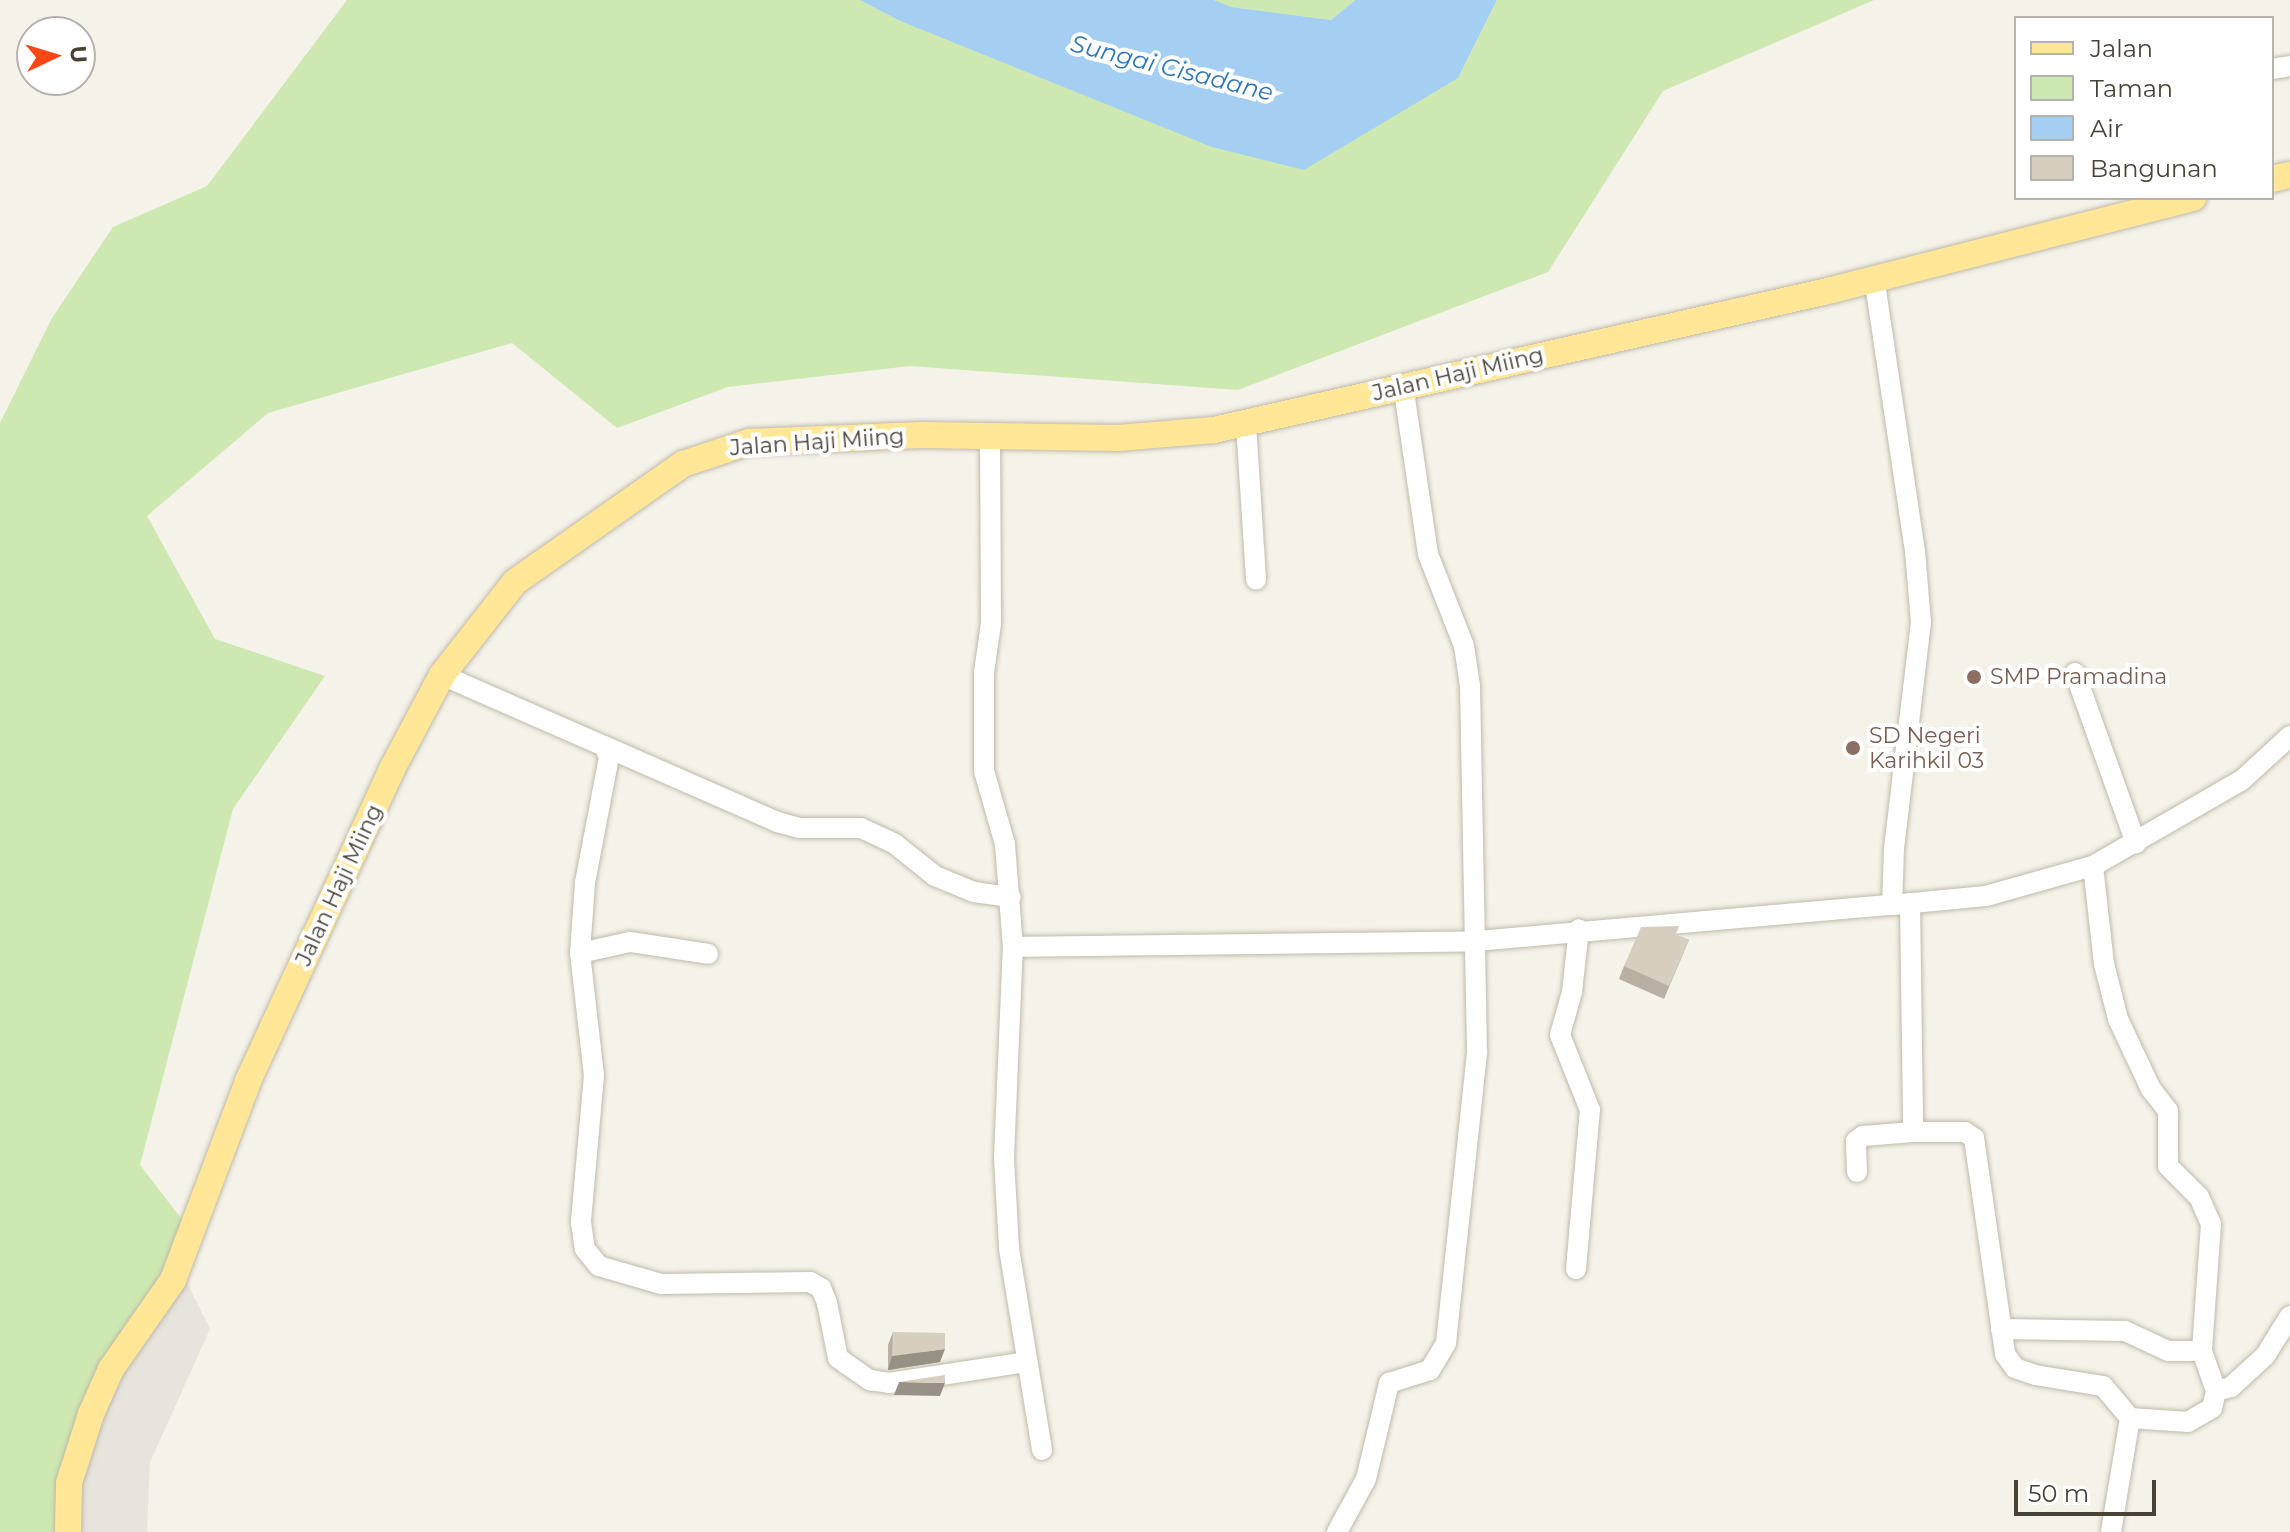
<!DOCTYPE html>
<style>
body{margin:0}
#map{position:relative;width:2290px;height:1532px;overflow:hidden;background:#f4f2e9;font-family:Montserrat,sans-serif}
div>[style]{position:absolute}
.industrial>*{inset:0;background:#e7e3dd}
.green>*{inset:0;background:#cde9b1}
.water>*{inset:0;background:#a4cef2}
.roads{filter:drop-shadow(0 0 2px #c0baab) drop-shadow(0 0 2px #c0baab)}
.minor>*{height:20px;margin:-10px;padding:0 10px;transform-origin:10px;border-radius:10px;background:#fff}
.major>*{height:26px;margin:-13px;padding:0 13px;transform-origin:13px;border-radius:13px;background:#ffe797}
.wall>*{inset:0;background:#b8b1a3}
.shaded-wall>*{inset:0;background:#969085}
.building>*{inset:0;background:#d6cebe}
.dots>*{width:22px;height:22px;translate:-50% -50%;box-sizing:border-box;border:4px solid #fff;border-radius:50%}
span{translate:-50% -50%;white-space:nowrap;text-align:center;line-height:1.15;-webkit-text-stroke:8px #fff;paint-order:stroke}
.street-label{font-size:22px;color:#484237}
.education-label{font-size:22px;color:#785e54}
.left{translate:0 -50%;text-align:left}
.water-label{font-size:24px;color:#2d75b7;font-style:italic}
.legend{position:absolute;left:2014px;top:16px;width:260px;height:184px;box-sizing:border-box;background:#fff;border:2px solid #b6b3af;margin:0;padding:10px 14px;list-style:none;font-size:24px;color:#484237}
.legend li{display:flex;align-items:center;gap:16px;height:40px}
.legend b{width:40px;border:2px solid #b6b3af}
.north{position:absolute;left:16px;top:16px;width:80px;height:80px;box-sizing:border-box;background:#fff;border:2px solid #b6b3af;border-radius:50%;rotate:86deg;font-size:22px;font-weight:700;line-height:32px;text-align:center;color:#484237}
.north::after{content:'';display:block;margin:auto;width:28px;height:36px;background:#fd4617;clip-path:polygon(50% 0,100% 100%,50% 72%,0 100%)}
.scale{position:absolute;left:2014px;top:1480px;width:142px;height:36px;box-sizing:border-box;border:4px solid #484237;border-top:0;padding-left:10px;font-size:24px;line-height:28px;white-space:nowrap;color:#484237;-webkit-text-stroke:6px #fff;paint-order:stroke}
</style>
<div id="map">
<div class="industrial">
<i style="clip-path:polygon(178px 1265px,210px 1329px,150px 1462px,147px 1532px,81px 1532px,78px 1501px,96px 1415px)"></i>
</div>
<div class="green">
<i style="clip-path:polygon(347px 0,860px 0,898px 20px,1458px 78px,1497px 0,1874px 0,1663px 91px,1548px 272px,1238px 390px,910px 366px,728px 387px,617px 428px,512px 343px,268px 413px,147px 516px,215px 639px,325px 676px,233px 809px,140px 1165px,194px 1235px,96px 1415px,78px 1501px,81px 1532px,0 1532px,0 423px,52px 318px,113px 227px,207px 186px)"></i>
<i style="clip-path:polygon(1214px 0,1355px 0,1331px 20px,1232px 7px)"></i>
</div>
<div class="water">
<i style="clip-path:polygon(860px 0,1214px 0,1232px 7px,1331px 20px,1355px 0,1497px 0,1458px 78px,1304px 170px,1212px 147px,898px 20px)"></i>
</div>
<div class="roads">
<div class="minor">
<i style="left:2272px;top:69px;width:18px;rotate:-9deg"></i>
<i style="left:1874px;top:277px;width:277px;rotate:81.5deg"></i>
<i style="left:1915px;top:551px;width:71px;rotate:85.2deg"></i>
<i style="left:1921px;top:622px;width:229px;rotate:96.8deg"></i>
<i style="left:1894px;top:849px;width:56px;rotate:92deg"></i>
<i style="left:1892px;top:905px;width:94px;rotate:-5.5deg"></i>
<i style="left:1986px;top:896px;width:111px;rotate:-15.7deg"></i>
<i style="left:2093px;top:866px;width:172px;rotate:-30deg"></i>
<i style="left:2242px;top:780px;width:65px;rotate:-42.5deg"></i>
<i style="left:1246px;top:424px;width:156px;rotate:86.3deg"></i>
<i style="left:990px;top:437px;width:186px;rotate:89.7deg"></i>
<i style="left:991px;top:623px;width:50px;rotate:98deg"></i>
<i style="left:984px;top:673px;width:98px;rotate:90deg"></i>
<i style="left:984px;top:771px;width:76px;rotate:74deg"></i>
<i style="left:1005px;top:844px;width:103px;rotate:85.6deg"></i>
<i style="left:2075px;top:673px;width:181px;rotate:70.3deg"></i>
<i style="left:442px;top:675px;width:177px;rotate:23.7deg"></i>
<i style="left:604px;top:746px;width:12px;rotate:66deg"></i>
<i style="left:609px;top:757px;width:128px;rotate:100.8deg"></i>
<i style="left:585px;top:883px;width:70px;rotate:94.1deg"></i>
<i style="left:580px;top:953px;width:123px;rotate:83.5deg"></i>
<i style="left:594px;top:1075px;width:148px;rotate:95.1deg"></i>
<i style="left:581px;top:1222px;width:27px;rotate:82deg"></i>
<i style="left:585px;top:1249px;width:22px;rotate:51deg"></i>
<i style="left:599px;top:1266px;width:65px;rotate:16.2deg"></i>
<i style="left:661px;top:1284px;width:149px;rotate:-0.8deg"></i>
<i style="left:810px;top:1282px;width:13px;rotate:29deg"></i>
<i style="left:821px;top:1288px;width:16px;rotate:68deg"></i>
<i style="left:827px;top:1303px;width:56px;rotate:78.7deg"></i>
<i style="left:838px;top:1358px;width:39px;rotate:35deg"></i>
<i style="left:870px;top:1380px;width:19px;rotate:9deg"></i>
<i style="left:889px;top:1383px;width:140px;rotate:-8.7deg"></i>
<i style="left:604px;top:746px;width:189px;rotate:23.7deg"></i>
<i style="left:777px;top:822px;width:23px;rotate:15deg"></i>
<i style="left:799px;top:828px;width:62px"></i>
<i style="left:861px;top:828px;width:38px;rotate:25deg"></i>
<i style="left:895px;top:844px;width:51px;rotate:38.7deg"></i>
<i style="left:935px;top:876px;width:42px;rotate:22.3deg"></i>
<i style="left:974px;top:892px;width:37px;rotate:8deg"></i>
<i style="left:2093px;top:866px;width:99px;rotate:83.6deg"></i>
<i style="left:2104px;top:964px;width:57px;rotate:75.7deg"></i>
<i style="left:2118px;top:1019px;width:77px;rotate:64.8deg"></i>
<i style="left:2151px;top:1089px;width:28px;rotate:52deg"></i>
<i style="left:2168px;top:1111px;width:55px;rotate:90deg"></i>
<i style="left:2168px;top:1166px;width:44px;rotate:45deg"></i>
<i style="left:2199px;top:1197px;width:30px;rotate:66deg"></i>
<i style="left:2211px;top:1224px;width:127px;rotate:94.1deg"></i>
<i style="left:1910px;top:903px;width:229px;rotate:89.2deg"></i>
<i style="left:1913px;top:1132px;width:52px"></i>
<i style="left:1965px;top:1132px;width:11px;rotate:34deg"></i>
<i style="left:1974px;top:1138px;width:218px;rotate:81.8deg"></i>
<i style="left:2005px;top:1354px;width:17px;rotate:54deg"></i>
<i style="left:2015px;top:1368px;width:21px;rotate:19deg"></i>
<i style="left:2035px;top:1375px;width:69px;rotate:9.2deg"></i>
<i style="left:2103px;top:1386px;width:42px;rotate:49.8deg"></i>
<i style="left:580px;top:953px;width:51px;rotate:-12.4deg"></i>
<i style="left:630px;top:942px;width:79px;rotate:8.7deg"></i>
<i style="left:1857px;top:1172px;width:31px;rotate:-92deg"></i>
<i style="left:1856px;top:1141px;width:9px;rotate:-36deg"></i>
<i style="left:1863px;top:1136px;width:50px;rotate:-4.6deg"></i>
<i style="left:1576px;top:1269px;width:160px;rotate:-85deg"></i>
<i style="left:1590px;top:1110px;width:81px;rotate:-111.8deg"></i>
<i style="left:1560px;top:1035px;width:45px;rotate:-74.4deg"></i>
<i style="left:1572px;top:992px;width:63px;rotate:-83.7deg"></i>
<i style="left:2001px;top:1329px;width:124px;rotate:0.9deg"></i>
<i style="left:2125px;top:1331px;width:47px;rotate:24.9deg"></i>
<i style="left:2168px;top:1351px;width:34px"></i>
<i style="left:2202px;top:1351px;width:42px;rotate:70.7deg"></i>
<i style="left:2216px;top:1391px;width:17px;rotate:103deg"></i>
<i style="left:2212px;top:1408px;width:28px;rotate:150deg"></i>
<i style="left:2188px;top:1422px;width:58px;rotate:-176.1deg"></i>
<i style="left:2130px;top:1418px;width:116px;rotate:99.5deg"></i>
<i style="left:2216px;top:1391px;width:16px;rotate:-15deg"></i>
<i style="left:2231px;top:1387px;width:46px;rotate:-42.4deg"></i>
<i style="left:2265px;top:1356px;width:47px;rotate:-58deg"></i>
<i style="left:1042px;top:1450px;width:205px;rotate:-99.3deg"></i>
<i style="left:1009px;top:1248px;width:90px;rotate:-93.2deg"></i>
<i style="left:1004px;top:1158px;width:211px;rotate:-87.6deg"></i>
<i style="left:1013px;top:947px;width:464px;rotate:-0.7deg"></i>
<i style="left:1477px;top:941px;width:417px;rotate:-5deg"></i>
<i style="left:1337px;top:1532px;width:60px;rotate:-61.3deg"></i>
<i style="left:1366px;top:1479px;width:99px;rotate:-76.5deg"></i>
<i style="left:1389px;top:1383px;width:43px;rotate:-17.6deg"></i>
<i style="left:1430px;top:1370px;width:31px;rotate:-59deg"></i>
<i style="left:1446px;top:1343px;width:294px;rotate:-83.9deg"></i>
<i style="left:1477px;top:1051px;width:365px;rotate:-91.1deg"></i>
<i style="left:1470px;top:686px;width:40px;rotate:-98.5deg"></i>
<i style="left:1464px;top:646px;width:99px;rotate:-111.4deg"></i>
<i style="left:1428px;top:554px;width:171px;rotate:-98.4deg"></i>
</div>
<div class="major">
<i style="left:2272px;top:179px;width:18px;rotate:-13deg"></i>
<i style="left:68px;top:1532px;width:49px;rotate:-88.8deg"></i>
<i style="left:69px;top:1483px;width:72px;rotate:-72.3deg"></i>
<i style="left:91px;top:1414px;width:49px;rotate:-66deg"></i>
<i style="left:111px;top:1369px;width:108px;rotate:-55.1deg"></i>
<i style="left:173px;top:1280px;width:213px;rotate:-69.3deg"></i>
<i style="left:248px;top:1081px;width:344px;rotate:-65.2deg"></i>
<i style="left:392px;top:769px;width:106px;rotate:-62deg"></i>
<i style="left:442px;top:675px;width:118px;rotate:-51.9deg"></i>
<i style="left:515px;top:582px;width:205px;rotate:-35.1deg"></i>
<i style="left:683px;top:464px;width:70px;rotate:-18.4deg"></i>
<i style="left:749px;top:442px;width:173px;rotate:-2.3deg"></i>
<i style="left:922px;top:435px;width:196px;rotate:0.9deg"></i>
<i style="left:1118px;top:438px;width:96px;rotate:-4.8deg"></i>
<i style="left:1214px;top:430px;width:634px;rotate:-12.76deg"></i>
<i style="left:1832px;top:290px;width:373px;rotate:-14.3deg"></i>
</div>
</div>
<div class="wall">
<i style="clip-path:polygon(1676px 935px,1689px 940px,1664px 999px,1619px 979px,1624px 966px)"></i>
<i style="clip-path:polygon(893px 1332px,940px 1362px,888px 1370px,888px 1345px)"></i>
</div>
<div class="shaded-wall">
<i style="clip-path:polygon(945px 1349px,940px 1362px,888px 1370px,892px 1356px)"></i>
<i style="clip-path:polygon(899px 1382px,945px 1383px,940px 1396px,894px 1395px)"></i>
</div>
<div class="building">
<i style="clip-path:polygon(1679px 926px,1676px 934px,1689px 940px,1669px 986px,1624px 966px,1641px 927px)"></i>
<i style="clip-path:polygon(893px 1332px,945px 1333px,945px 1349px,892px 1356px)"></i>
<i style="clip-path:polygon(945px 1375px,945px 1383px,899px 1382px)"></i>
</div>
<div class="dots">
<i style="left:1974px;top:677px;background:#8d6e63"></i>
<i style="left:1853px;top:748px;background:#8d6e63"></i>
</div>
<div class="street-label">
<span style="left:1458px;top:374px;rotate:-13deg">Jalan Haji Miing</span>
<span style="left:817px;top:442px;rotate:-4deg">Jalan Haji Miing</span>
<span style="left:339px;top:885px;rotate:-65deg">Jalan Haji Miing</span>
</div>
<div class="education-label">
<span class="left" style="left:1990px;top:677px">SMP Pramadina</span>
<span class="left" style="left:1869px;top:748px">SD Negeri<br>Karihkil 03</span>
</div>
<div class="water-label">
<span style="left:1172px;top:68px;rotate:14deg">Sungai Cisadane</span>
</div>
<ul class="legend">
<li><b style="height:10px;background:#ffe797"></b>Jalan</li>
<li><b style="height:22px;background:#cde9b1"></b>Taman</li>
<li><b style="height:22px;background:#a4cef2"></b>Air</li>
<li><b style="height:22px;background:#d6cebe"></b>Bangunan</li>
</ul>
<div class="north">U</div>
<div class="scale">50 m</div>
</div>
